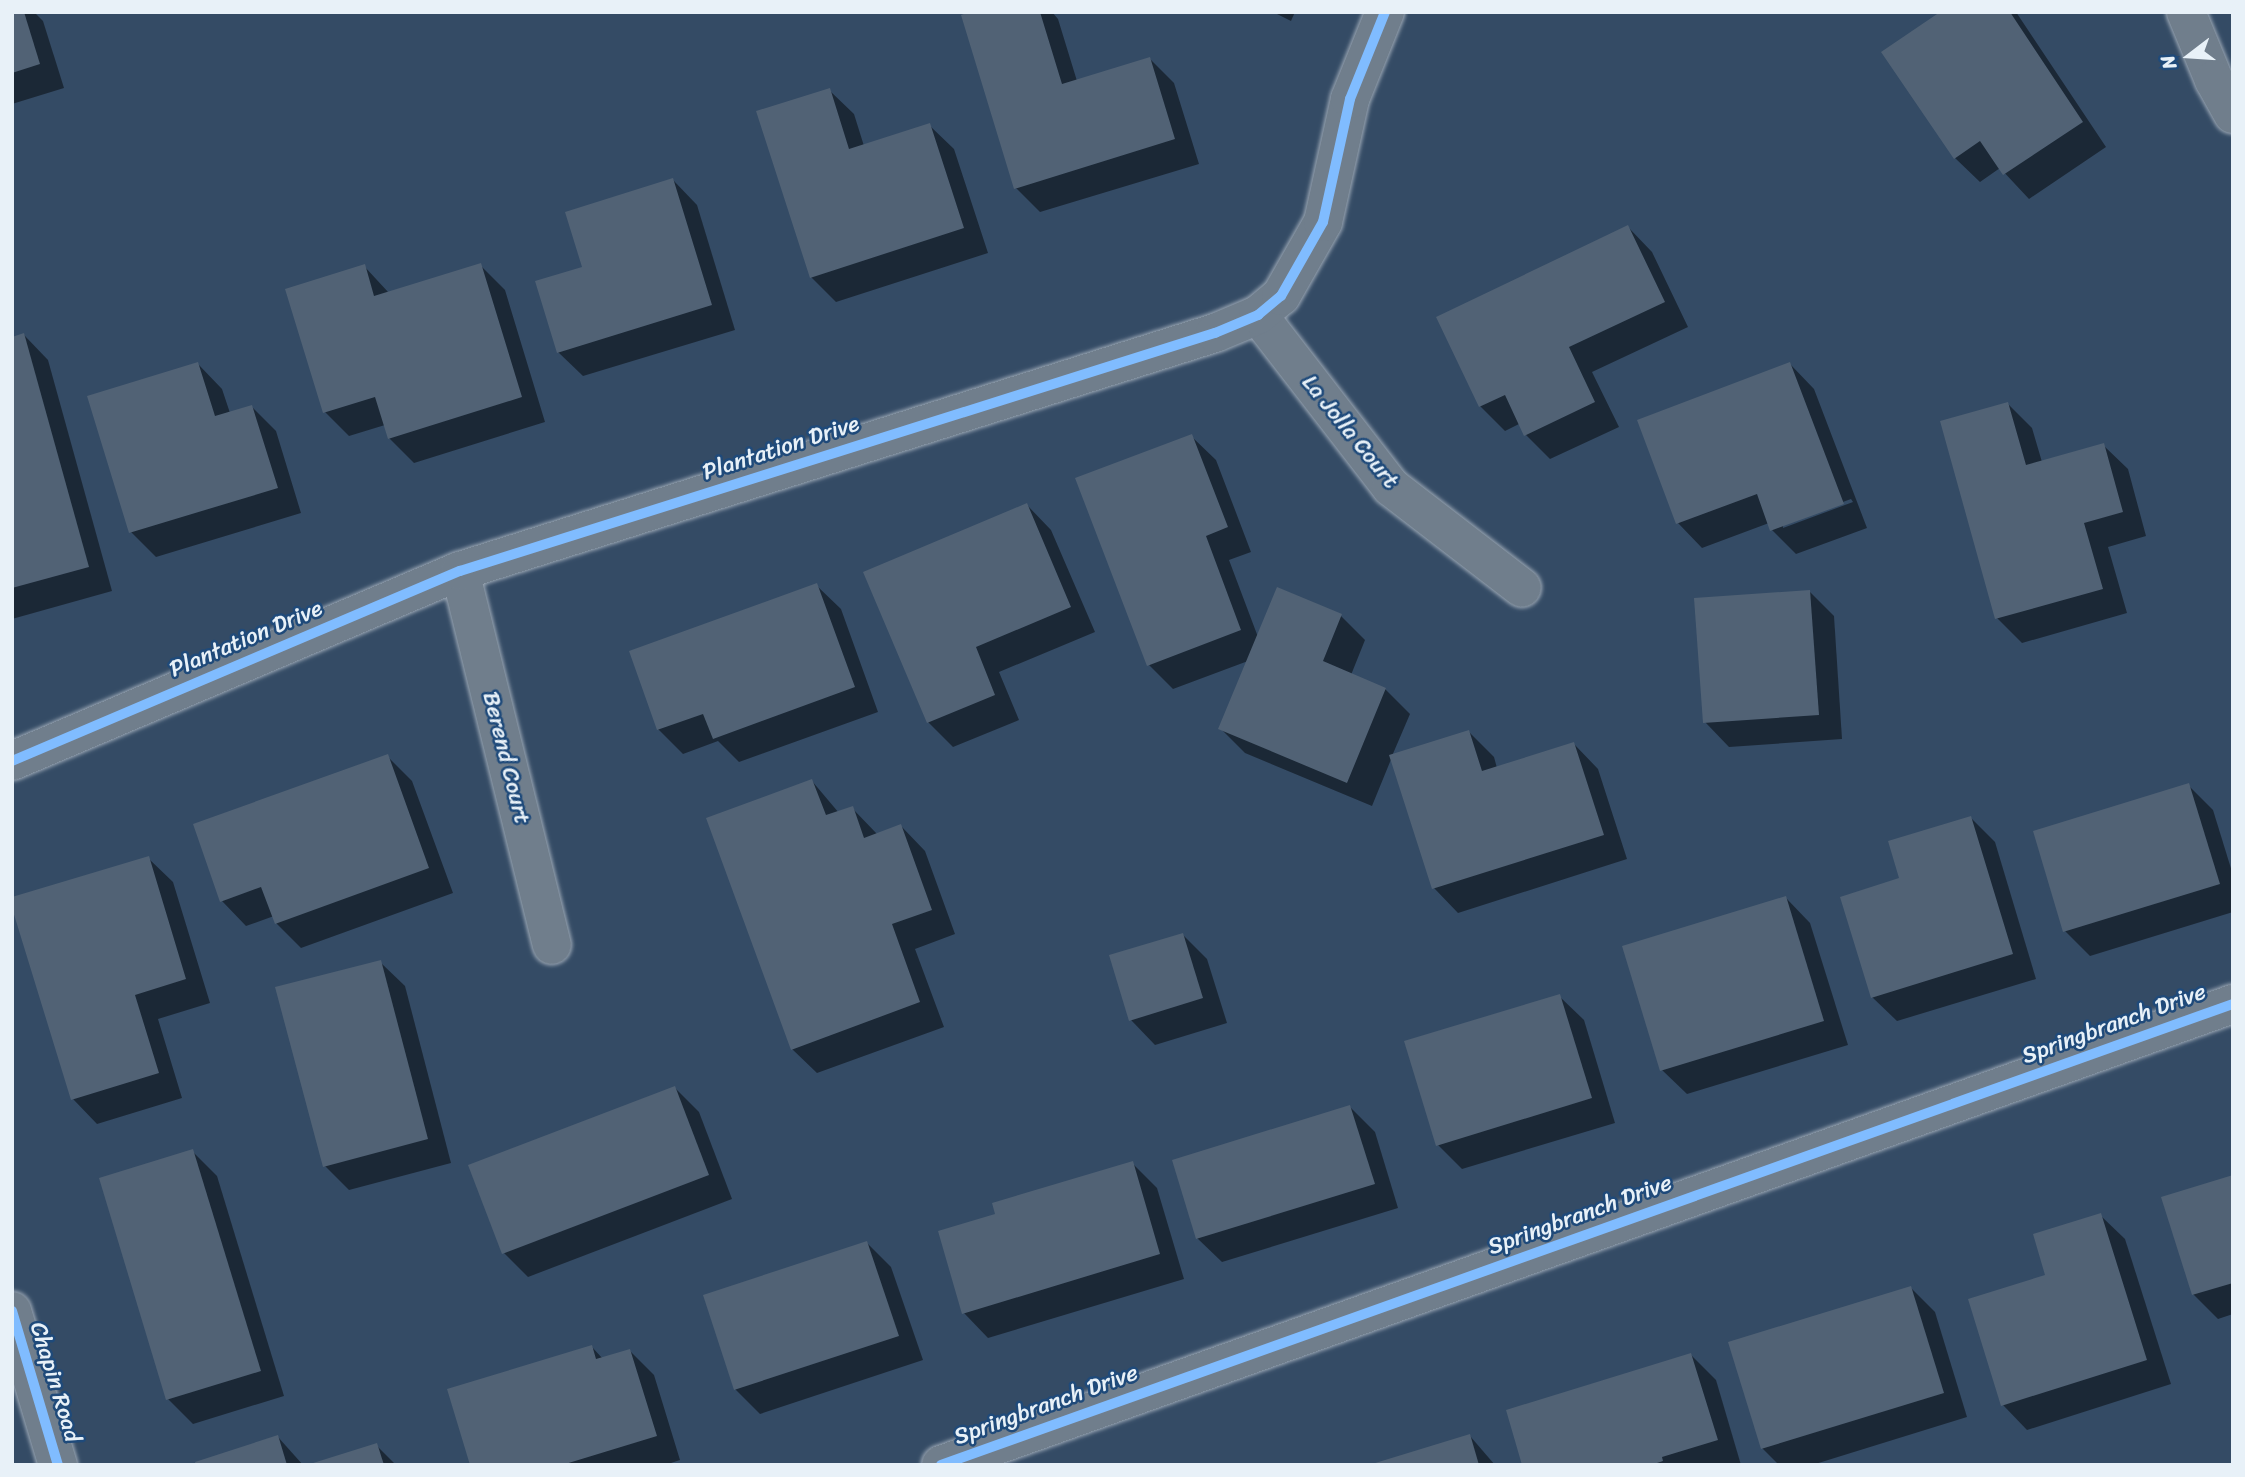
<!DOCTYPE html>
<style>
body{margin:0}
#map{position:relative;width:2245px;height:1477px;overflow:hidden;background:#344b65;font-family:Sriracha,sans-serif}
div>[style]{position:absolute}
.shadow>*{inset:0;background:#0007}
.building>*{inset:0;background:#516275}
.roads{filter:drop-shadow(0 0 2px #9aa6b3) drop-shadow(0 0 2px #9aa6b3)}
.minor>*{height:38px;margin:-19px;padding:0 19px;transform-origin:19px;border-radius:19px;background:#707e8c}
.tertiary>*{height:38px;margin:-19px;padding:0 19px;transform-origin:19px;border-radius:19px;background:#707e8c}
.cycleway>*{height:10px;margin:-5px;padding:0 5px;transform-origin:5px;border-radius:5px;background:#80bcff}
span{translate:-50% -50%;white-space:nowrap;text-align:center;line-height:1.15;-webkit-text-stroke:5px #1f4a7a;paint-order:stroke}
.street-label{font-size:23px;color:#e8f1f8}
.frame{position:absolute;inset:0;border:14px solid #e8f1f8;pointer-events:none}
.north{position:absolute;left:2154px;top:21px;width:70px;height:70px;-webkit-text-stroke:5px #1f4a7a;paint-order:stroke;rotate:253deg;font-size:19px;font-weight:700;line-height:28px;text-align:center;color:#e8f1f8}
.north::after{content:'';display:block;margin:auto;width:24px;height:32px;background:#e8f1f8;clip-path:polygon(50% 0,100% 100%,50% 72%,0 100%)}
</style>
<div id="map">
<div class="shadow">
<i style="clip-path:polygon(12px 12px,34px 12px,43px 21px,64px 88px,12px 104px)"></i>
<i style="clip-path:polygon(975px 12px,1052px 12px,1058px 19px,1077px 81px,1150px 59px,1174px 83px,1199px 164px,1040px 212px,1016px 188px)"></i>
<i style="clip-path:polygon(1273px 12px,1295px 12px,1291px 21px)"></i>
<i style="clip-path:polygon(1943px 12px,2016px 12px,2106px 147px,2029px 199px,2000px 168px,1980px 182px,1955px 158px)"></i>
<i style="clip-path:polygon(829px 90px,854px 114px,864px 146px,929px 125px,954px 149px,988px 253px,836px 302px,811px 277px)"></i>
<i style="clip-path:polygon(673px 180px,697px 205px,735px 330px,583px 376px,558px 352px)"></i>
<i style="clip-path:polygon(1628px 227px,1652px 252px,1688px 327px,1592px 372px,1619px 427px,1550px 459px,1526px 435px,1521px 423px,1505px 431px,1480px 406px)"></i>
<i style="clip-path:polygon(480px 265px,505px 290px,545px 422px,414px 463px,389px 438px,385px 425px,349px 436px,325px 412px,364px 266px,389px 293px)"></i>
<i style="clip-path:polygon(24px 335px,48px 360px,112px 591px,12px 619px,12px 338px)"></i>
<i style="clip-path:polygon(198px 364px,222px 389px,230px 413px,252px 407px,276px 431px,301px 513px,156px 557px,131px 532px,90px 397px)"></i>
<i style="clip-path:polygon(evenodd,1790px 364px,1814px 389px,1867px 528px,1796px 554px,1772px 530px,1769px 523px,1702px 548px,1678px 523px,1790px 364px,1851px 499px,1853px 502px,1783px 528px,1783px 524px,1851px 499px)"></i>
<i style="clip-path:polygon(2008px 404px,2032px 428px,2042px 462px,2103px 445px,2128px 469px,2146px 536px,2108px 547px,2127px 613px,2022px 643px,1997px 618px)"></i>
<i style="clip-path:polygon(1191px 436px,1216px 460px,1251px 552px,1229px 560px,1258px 637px,1341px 616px,1365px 640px,1351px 675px,1385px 689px,1410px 714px,1392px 756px,1469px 732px,1494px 757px,1497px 768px,1574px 744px,1598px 769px,1627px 859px,1458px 913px,1434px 888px,1392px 757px,1372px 806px,1245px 753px,1220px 728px,1248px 661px,1173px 689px,1149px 665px)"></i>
<i style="clip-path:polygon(1027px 505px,1051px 530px,1095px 632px,999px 672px,1019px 720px,953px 747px,928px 722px)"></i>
<i style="clip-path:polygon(816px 585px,841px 609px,878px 712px,739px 762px,718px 741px,683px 754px,658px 729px)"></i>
<i style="clip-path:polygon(1809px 591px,1834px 616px,1842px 739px,1729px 747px,1705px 722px)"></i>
<i style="clip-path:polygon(387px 756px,412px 781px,453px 893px,301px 948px,276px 923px,274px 916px,246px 926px,222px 901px,195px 826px)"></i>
<i style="clip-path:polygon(812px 781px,839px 813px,852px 808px,878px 835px,901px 826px,925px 851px,955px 934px,915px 949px,944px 1027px,817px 1073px,792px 1049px)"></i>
<i style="clip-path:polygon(2188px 785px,2213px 810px,2233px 875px,2233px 912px,2090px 956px,2065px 931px)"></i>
<i style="clip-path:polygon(1970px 817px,1995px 842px,2036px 979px,1897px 1021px,1872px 997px)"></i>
<i style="clip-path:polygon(148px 858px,173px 882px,210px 1003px,158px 1019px,182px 1098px,97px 1124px,73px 1099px)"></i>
<i style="clip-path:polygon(1786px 898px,1810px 923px,1848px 1045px,1687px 1094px,1662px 1070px)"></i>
<i style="clip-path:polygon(1183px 935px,1207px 959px,1227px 1023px,1155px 1045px,1131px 1020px)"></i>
<i style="clip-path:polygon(380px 962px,405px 986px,451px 1163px,349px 1190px,325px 1166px)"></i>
<i style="clip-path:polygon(1559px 996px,1584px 1020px,1615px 1123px,1462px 1169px,1438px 1145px)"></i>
<i style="clip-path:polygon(675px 1088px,699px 1112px,732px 1199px,528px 1277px,504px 1253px)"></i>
<i style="clip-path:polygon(1350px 1107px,1375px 1132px,1398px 1208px,1222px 1262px,1197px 1238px)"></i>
<i style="clip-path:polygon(192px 1151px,217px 1176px,284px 1396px,193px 1424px,168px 1399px)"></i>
<i style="clip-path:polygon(1132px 1163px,1157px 1188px,1184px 1279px,988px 1338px,964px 1313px,998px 1215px)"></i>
<i style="clip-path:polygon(2233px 1177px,2233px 1314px,2218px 1319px,2193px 1294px)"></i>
<i style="clip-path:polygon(2100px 1215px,2125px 1239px,2171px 1384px,2027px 1430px,2003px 1405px,2047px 1276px)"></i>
<i style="clip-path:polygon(867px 1243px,891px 1267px,923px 1360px,760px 1414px,735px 1389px)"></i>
<i style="clip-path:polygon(1911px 1288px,1935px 1312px,1967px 1417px,1812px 1465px,1779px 1465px,1762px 1448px)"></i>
<i style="clip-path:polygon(592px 1347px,603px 1359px,630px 1351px,654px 1375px,680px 1460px,665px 1465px,472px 1465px)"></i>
<i style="clip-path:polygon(1691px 1355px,1716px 1380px,1741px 1465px,1524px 1465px)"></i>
<i style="clip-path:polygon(1470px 1436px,1495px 1465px,1376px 1465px)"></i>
<i style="clip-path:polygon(278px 1437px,303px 1465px,198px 1465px)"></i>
<i style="clip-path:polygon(376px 1445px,396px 1465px,314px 1465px)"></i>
</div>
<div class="building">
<i style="clip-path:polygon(12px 12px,24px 12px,40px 64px,12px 73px)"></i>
<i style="clip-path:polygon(969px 12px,1040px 12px,1062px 84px,1150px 57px,1175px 139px,1014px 189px,961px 15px)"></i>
<i style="clip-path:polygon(1940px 12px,2010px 12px,2083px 122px,2003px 175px,1980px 141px,1954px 159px,1881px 52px)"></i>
<i style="clip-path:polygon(830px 88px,849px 149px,930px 123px,964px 228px,810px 278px,756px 111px)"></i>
<i style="clip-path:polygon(673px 178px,712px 305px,557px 353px,535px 281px,582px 267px,565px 212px)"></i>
<i style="clip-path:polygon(1628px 225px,1665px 302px,1569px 347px,1595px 402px,1524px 436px,1505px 395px,1479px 407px,1436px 317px)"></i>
<i style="clip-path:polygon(481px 263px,522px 397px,388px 439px,375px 397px,323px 413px,285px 289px,365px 264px,374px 296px)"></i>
<i style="clip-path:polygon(24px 333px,89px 567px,12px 588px,12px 337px)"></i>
<i style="clip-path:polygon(198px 362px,215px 416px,252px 405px,278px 488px,129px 533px,87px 396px)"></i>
<i style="clip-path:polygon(1790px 362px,1844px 504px,1770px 531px,1757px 494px,1676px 524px,1637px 420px)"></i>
<i style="clip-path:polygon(2008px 402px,2026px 465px,2104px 443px,2123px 512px,2084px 523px,2103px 589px,1995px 619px,1940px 421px)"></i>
<i style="clip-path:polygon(1192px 434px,1228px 527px,1206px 536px,1241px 630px,1147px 666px,1075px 478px)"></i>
<i style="clip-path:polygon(1027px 503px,1071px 607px,976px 647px,995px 695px,927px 723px,863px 572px)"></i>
<i style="clip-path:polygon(817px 583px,855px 687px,713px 739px,703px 714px,657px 730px,629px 651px)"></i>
<i style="clip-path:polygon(1277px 587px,1342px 614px,1323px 661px,1386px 688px,1347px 783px,1218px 729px)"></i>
<i style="clip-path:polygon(1810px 590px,1819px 715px,1703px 723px,1694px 598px)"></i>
<i style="clip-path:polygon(1469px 730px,1482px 771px,1574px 742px,1604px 835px,1432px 889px,1389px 755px)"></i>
<i style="clip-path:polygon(388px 754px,429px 868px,275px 924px,261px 887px,220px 902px,193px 824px)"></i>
<i style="clip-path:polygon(812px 779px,826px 815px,853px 806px,864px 838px,901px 824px,932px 910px,892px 924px,920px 1002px,791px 1050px,706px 818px)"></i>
<i style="clip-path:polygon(2189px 783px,2220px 884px,2063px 932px,2033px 831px)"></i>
<i style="clip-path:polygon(1971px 816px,2013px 954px,1871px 998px,1840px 897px,1899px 878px,1888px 841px)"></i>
<i style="clip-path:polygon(149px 856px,186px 979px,135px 995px,159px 1073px,71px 1100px,12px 908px,12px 897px)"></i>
<i style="clip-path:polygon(1786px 896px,1824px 1021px,1660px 1071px,1622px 946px)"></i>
<i style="clip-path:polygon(1183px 933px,1203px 998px,1129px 1021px,1109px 955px)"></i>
<i style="clip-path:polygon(381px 960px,428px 1139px,323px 1167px,275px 987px)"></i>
<i style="clip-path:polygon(1560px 994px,1592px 1098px,1436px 1146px,1404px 1041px)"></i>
<i style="clip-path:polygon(675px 1086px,709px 1175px,502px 1254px,468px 1165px)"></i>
<i style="clip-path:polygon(1350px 1105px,1375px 1184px,1196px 1239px,1172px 1160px)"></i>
<i style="clip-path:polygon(193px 1149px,261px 1371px,166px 1400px,99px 1178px)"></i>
<i style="clip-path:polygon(1133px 1161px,1160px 1254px,962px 1314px,938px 1231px,995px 1214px,992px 1203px)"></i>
<i style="clip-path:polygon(2233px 1175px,2233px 1283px,2192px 1295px,2161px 1197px)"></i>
<i style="clip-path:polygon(2101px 1213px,2147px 1360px,2001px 1406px,1968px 1299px,2045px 1275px,2033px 1234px)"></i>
<i style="clip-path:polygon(867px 1241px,899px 1336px,734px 1390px,703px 1295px)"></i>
<i style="clip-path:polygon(1911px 1286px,1944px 1393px,1761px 1449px,1728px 1342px)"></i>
<i style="clip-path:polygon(592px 1345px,596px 1359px,630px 1349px,657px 1436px,562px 1465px,470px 1465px,447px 1389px)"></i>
<i style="clip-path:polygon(1691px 1353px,1718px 1440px,1662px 1457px,1663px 1461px,1651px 1465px,1522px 1465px,1506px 1410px)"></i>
<i style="clip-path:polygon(1470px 1434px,1479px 1465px,1372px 1465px,1372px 1464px)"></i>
<i style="clip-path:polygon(278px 1435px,287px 1465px,196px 1465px,195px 1462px)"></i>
<i style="clip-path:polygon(377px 1443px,384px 1465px,310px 1465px,310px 1464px)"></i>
</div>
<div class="roads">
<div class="minor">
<i style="left:2186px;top:12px;width:74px;rotate:67.6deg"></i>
<i style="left:2214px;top:80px;width:39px;rotate:61deg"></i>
<i style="left:1258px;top:315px;width:217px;rotate:52.3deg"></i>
<i style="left:1391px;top:487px;width:165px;rotate:37.6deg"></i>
<i style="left:460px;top:571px;width:385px;rotate:76.2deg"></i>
<i style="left:12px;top:761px;width:487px;rotate:-23deg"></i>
<i style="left:460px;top:571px;width:792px;rotate:-17.5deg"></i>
<i style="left:1215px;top:333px;width:47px;rotate:-22.7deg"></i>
<i style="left:1258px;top:315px;width:30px;rotate:-40deg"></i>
<i style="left:1281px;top:296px;width:85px;rotate:-60.4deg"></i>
<i style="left:1323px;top:222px;width:126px;rotate:-77.6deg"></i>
<i style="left:1350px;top:99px;width:94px;rotate:-68.1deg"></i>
<i style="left:941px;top:1465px;width:1372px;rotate:-19.64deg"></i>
</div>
<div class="tertiary">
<i style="left:12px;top:1311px;width:161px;rotate:73.4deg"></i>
</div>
</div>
<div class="cycleway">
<i style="left:12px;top:761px;width:487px;rotate:-23deg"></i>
<i style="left:460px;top:571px;width:792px;rotate:-17.5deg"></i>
<i style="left:1215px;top:333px;width:47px;rotate:-22.7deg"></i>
<i style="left:1258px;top:315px;width:30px;rotate:-40deg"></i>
<i style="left:1281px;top:296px;width:85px;rotate:-60.4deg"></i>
<i style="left:1323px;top:222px;width:126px;rotate:-77.6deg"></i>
<i style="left:1350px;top:99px;width:94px;rotate:-68.1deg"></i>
<i style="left:12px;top:1311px;width:161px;rotate:73.4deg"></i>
<i style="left:941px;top:1465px;width:1372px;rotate:-19.64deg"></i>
</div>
<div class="street-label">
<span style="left:1350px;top:432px;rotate:51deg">La Jolla Court</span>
<span style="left:781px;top:448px;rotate:-18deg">Plantation Drive</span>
<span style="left:246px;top:639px;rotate:-23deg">Plantation Drive</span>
<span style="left:506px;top:758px;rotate:76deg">Berend Court</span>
<span style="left:2114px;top:1024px;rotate:-20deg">Springbranch Drive</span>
<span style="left:1580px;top:1215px;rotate:-20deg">Springbranch Drive</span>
<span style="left:55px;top:1382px;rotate:73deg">Chapin Road</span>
<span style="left:1046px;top:1405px;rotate:-20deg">Springbranch Drive</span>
</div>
<div class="frame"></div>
<div class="north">N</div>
</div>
